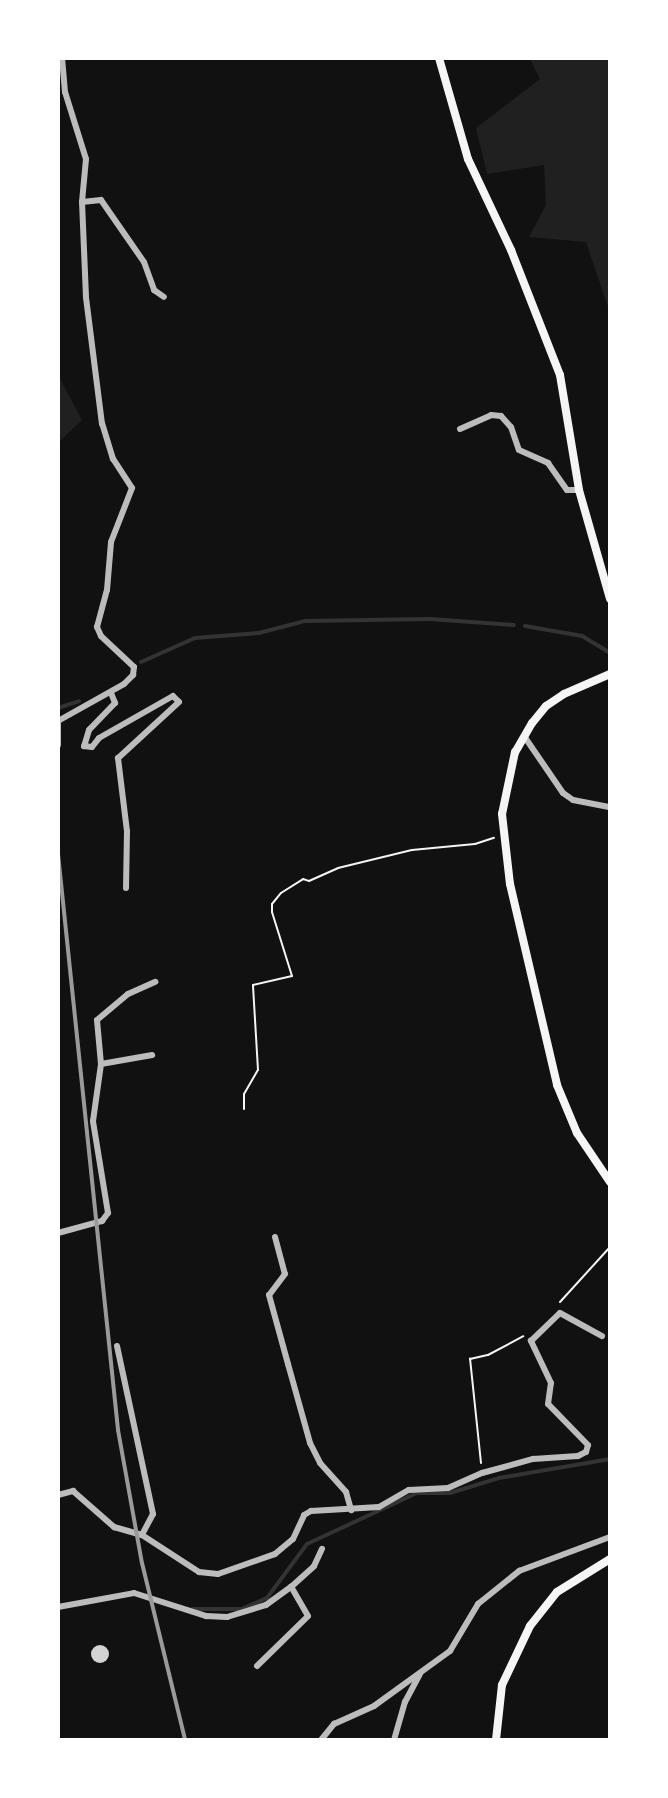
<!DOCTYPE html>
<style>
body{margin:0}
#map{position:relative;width:668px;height:1798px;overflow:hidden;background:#111;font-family:Manrope,sans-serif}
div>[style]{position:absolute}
.green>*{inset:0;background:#202020}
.stream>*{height:4px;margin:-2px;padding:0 2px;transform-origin:2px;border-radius:2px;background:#333}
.building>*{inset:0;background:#d3d3d3}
.round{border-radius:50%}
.path>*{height:2px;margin:-1px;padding:0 1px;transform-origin:1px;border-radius:1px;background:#f5f5f5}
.minor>*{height:6px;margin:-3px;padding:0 3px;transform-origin:3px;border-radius:3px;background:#bcbcbc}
.secondary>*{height:8px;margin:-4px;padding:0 4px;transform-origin:4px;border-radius:4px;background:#f5f5f5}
.rail>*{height:4px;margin:-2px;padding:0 2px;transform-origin:2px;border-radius:2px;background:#9a9a9a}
span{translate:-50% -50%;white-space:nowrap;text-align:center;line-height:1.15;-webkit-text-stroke:4.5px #fff;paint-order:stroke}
.frame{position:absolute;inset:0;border:60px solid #fff;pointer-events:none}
</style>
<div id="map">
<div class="green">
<i style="clip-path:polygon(530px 59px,609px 59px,609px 310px,586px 242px,529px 237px,546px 205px,544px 165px,487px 174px,476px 128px,540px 79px)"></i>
<i style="clip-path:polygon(59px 377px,82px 420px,59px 442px,58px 442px)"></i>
</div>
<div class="stream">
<i style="left:525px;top:626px;width:58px;rotate:10deg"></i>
<i style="left:582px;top:636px;width:33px;rotate:31deg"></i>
<i style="left:141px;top:662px;width:59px;rotate:-24deg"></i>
<i style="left:195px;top:638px;width:64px;rotate:-4.5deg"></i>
<i style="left:259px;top:633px;width:48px;rotate:-14.6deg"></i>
<i style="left:305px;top:621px;width:125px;rotate:-0.9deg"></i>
<i style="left:430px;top:619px;width:84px;rotate:4.1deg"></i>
<i style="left:58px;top:708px;width:22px;rotate:-18deg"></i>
<i style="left:192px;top:1609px;width:50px"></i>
<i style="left:242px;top:1609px;width:27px;rotate:-24deg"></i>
<i style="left:267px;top:1598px;width:67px;rotate:-53.5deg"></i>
<i style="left:307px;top:1544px;width:121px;rotate:-24.9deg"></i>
<i style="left:417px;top:1493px;width:33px"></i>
<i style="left:450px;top:1493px;width:51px;rotate:-17deg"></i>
<i style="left:499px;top:1478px;width:113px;rotate:-9.7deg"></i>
</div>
<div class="building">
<i class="round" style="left:91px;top:1645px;width:18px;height:18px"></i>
</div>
<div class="path">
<i style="left:244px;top:1109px;width:15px;rotate:-90deg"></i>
<i style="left:244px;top:1094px;width:28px;rotate:-60deg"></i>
<i style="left:258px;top:1070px;width:85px;rotate:-93.4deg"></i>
<i style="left:253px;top:985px;width:40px;rotate:-13deg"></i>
<i style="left:292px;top:976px;width:67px;rotate:-107.4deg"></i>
<i style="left:272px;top:912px;width:8px;rotate:-90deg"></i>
<i style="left:272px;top:904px;width:14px;rotate:-51deg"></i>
<i style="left:281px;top:893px;width:26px;rotate:-32deg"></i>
<i style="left:303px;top:879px;width:6px;rotate:18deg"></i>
<i style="left:309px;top:881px;width:32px;rotate:-24deg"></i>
<i style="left:338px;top:868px;width:76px;rotate:-13.7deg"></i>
<i style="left:412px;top:850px;width:63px;rotate:-5.4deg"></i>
<i style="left:475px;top:844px;width:20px;rotate:-18deg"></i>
<i style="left:560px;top:1302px;width:74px;rotate:-47.7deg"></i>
<i style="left:481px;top:1463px;width:105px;rotate:-96deg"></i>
<i style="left:470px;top:1359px;width:18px;rotate:-13deg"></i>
<i style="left:488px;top:1355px;width:40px;rotate:-28deg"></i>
</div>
<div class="minor">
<i style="left:82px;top:202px;width:19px;rotate:-6deg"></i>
<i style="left:101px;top:200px;width:75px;rotate:55.3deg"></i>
<i style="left:144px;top:262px;width:30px;rotate:70deg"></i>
<i style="left:154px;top:290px;width:12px;rotate:35deg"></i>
<i style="left:460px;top:429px;width:34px;rotate:-24deg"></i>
<i style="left:491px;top:415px;width:10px;rotate:6deg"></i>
<i style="left:501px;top:416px;width:15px;rotate:48deg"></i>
<i style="left:511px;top:427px;width:24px;rotate:71deg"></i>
<i style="left:519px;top:450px;width:32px;rotate:24deg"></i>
<i style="left:548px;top:463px;width:33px;rotate:55deg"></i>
<i style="left:567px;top:490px;width:12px"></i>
<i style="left:111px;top:693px;width:11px;rotate:68deg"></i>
<i style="left:115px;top:703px;width:37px;rotate:134deg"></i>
<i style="left:89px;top:730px;width:17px;rotate:107deg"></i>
<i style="left:84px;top:746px;width:8px;rotate:7deg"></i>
<i style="left:92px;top:747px;width:11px;rotate:-52deg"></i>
<i style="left:99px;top:738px;width:85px;rotate:-29.6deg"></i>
<i style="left:173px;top:696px;width:8px;rotate:45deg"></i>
<i style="left:179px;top:702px;width:83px;rotate:137.4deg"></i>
<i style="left:118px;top:758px;width:74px;rotate:83deg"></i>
<i style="left:127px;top:831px;width:57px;rotate:91deg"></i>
<i style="left:58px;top:721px;width:76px;rotate:-29.3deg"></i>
<i style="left:124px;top:684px;width:13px;rotate:-45deg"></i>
<i style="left:133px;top:675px;width:8px;rotate:-83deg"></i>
<i style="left:134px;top:667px;width:45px;rotate:-136.8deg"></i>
<i style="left:101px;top:636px;width:10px;rotate:-114deg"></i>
<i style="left:97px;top:627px;width:38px;rotate:-75deg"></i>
<i style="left:107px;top:590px;width:48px;rotate:-85.2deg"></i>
<i style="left:111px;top:542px;width:58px;rotate:-68.7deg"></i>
<i style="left:132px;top:488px;width:35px;rotate:-123deg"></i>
<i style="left:113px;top:459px;width:37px;rotate:-107deg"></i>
<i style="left:102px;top:424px;width:128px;rotate:-97.2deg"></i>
<i style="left:86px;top:297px;width:95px;rotate:-92.4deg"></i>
<i style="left:82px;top:202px;width:43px;rotate:-84.7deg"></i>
<i style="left:86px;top:159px;width:70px;rotate:-107.4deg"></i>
<i style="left:65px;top:92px;width:34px;rotate:-95deg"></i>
<i style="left:58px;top:724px;width:21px;rotate:90deg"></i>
<i style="left:524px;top:736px;width:69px;rotate:55.6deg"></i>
<i style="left:563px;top:793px;width:12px;rotate:35deg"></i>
<i style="left:573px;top:800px;width:38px;rotate:11deg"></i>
<i style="left:101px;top:1064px;width:52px;rotate:-10deg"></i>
<i style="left:58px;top:1233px;width:46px;rotate:-15.3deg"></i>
<i style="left:102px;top:1221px;width:10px;rotate:-53deg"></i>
<i style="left:108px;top:1213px;width:93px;rotate:-99.3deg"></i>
<i style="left:93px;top:1121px;width:58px;rotate:-82deg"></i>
<i style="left:101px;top:1064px;width:44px;rotate:-95.2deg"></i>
<i style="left:97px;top:1020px;width:40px;rotate:-40deg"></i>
<i style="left:128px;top:994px;width:30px;rotate:-24deg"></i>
<i style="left:275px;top:1237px;width:38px;rotate:75deg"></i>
<i style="left:285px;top:1274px;width:26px;rotate:127deg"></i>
<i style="left:269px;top:1295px;width:72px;rotate:74.6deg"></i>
<i style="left:288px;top:1364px;width:82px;rotate:74.4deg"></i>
<i style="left:310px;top:1443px;width:22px;rotate:63deg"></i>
<i style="left:320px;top:1463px;width:39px;rotate:48deg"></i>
<i style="left:346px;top:1492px;width:19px;rotate:74deg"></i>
<i style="left:117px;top:1346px;width:172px;rotate:77.9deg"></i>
<i style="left:153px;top:1514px;width:24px;rotate:118deg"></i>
<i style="left:58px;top:1495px;width:16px;rotate:-15deg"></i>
<i style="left:73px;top:1491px;width:55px;rotate:41.3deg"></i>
<i style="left:114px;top:1527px;width:29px;rotate:16deg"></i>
<i style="left:142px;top:1535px;width:68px;rotate:33deg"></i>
<i style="left:199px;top:1572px;width:19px;rotate:6deg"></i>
<i style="left:218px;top:1574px;width:60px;rotate:-19.3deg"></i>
<i style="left:275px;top:1554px;width:23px;rotate:-40deg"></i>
<i style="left:293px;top:1539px;width:26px;rotate:-65deg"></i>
<i style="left:304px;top:1515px;width:8px;rotate:-30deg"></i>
<i style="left:311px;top:1511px;width:68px;rotate:-3.4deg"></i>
<i style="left:379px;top:1507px;width:34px;rotate:-30deg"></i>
<i style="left:409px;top:1490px;width:39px;rotate:-3deg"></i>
<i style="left:448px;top:1488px;width:37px;rotate:-24deg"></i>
<i style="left:482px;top:1473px;width:53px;rotate:-15.4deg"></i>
<i style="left:533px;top:1459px;width:45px;rotate:-3.8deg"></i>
<i style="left:578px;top:1456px;width:9px;rotate:-27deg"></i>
<i style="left:586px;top:1452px;width:7px;rotate:-74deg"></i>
<i style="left:588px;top:1445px;width:57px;rotate:-134.3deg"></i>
<i style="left:548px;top:1404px;width:21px;rotate:-82deg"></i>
<i style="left:551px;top:1383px;width:47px;rotate:-115.5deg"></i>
<i style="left:531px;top:1341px;width:40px;rotate:-44deg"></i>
<i style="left:560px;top:1313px;width:48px;rotate:28.7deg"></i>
<i style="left:58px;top:1607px;width:77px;rotate:-10.4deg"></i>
<i style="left:134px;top:1593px;width:76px;rotate:17.7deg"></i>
<i style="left:206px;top:1616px;width:21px;rotate:3deg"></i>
<i style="left:227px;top:1617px;width:41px;rotate:-17.1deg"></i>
<i style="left:266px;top:1605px;width:31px;rotate:-36deg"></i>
<i style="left:291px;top:1587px;width:31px;rotate:-42deg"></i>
<i style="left:314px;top:1566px;width:19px;rotate:-65deg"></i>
<i style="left:257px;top:1666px;width:71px;rotate:-44.4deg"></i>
<i style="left:308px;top:1616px;width:34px;rotate:-120deg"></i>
<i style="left:321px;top:1740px;width:21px;rotate:-51deg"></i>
<i style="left:334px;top:1724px;width:44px;rotate:-24.2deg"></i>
<i style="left:374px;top:1706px;width:94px;rotate:-35.9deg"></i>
<i style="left:450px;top:1651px;width:55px;rotate:-59.2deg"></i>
<i style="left:478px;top:1604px;width:53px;rotate:-38.8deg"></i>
<i style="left:519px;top:1571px;width:97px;rotate:-20.5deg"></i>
<i style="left:394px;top:1740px;width:40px;rotate:-74deg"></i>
<i style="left:405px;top:1702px;width:32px;rotate:-62deg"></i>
</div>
<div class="secondary">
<i style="left:439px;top:58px;width:105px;rotate:74deg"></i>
<i style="left:468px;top:159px;width:101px;rotate:64.7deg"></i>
<i style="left:511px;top:250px;width:134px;rotate:68.6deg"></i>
<i style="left:560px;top:375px;width:117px;rotate:80.6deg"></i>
<i style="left:579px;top:490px;width:113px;rotate:74.1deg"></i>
<i style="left:610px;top:674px;width:50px;rotate:156.5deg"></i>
<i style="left:564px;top:694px;width:22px;rotate:146deg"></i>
<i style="left:546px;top:706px;width:22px;rotate:129deg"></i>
<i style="left:532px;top:723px;width:34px;rotate:120deg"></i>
<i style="left:515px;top:752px;width:63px;rotate:101.8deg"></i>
<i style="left:502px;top:814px;width:70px;rotate:83.5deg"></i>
<i style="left:510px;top:884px;width:206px;rotate:76.8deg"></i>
<i style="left:557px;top:1085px;width:52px;rotate:67.4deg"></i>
<i style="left:577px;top:1133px;width:59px;rotate:56deg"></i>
<i style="left:496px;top:1740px;width:55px;rotate:-83.8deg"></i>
<i style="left:502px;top:1685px;width:65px;rotate:-64.6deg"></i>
<i style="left:530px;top:1626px;width:43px;rotate:-51.5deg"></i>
<i style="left:557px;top:1592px;width:62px;rotate:-31.9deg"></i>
</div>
<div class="rail">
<i style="left:58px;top:854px;width:579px;rotate:84.05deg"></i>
<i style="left:118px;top:1430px;width:135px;rotate:79.8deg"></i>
<i style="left:142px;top:1563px;width:182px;rotate:76.3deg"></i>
</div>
<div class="frame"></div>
</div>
